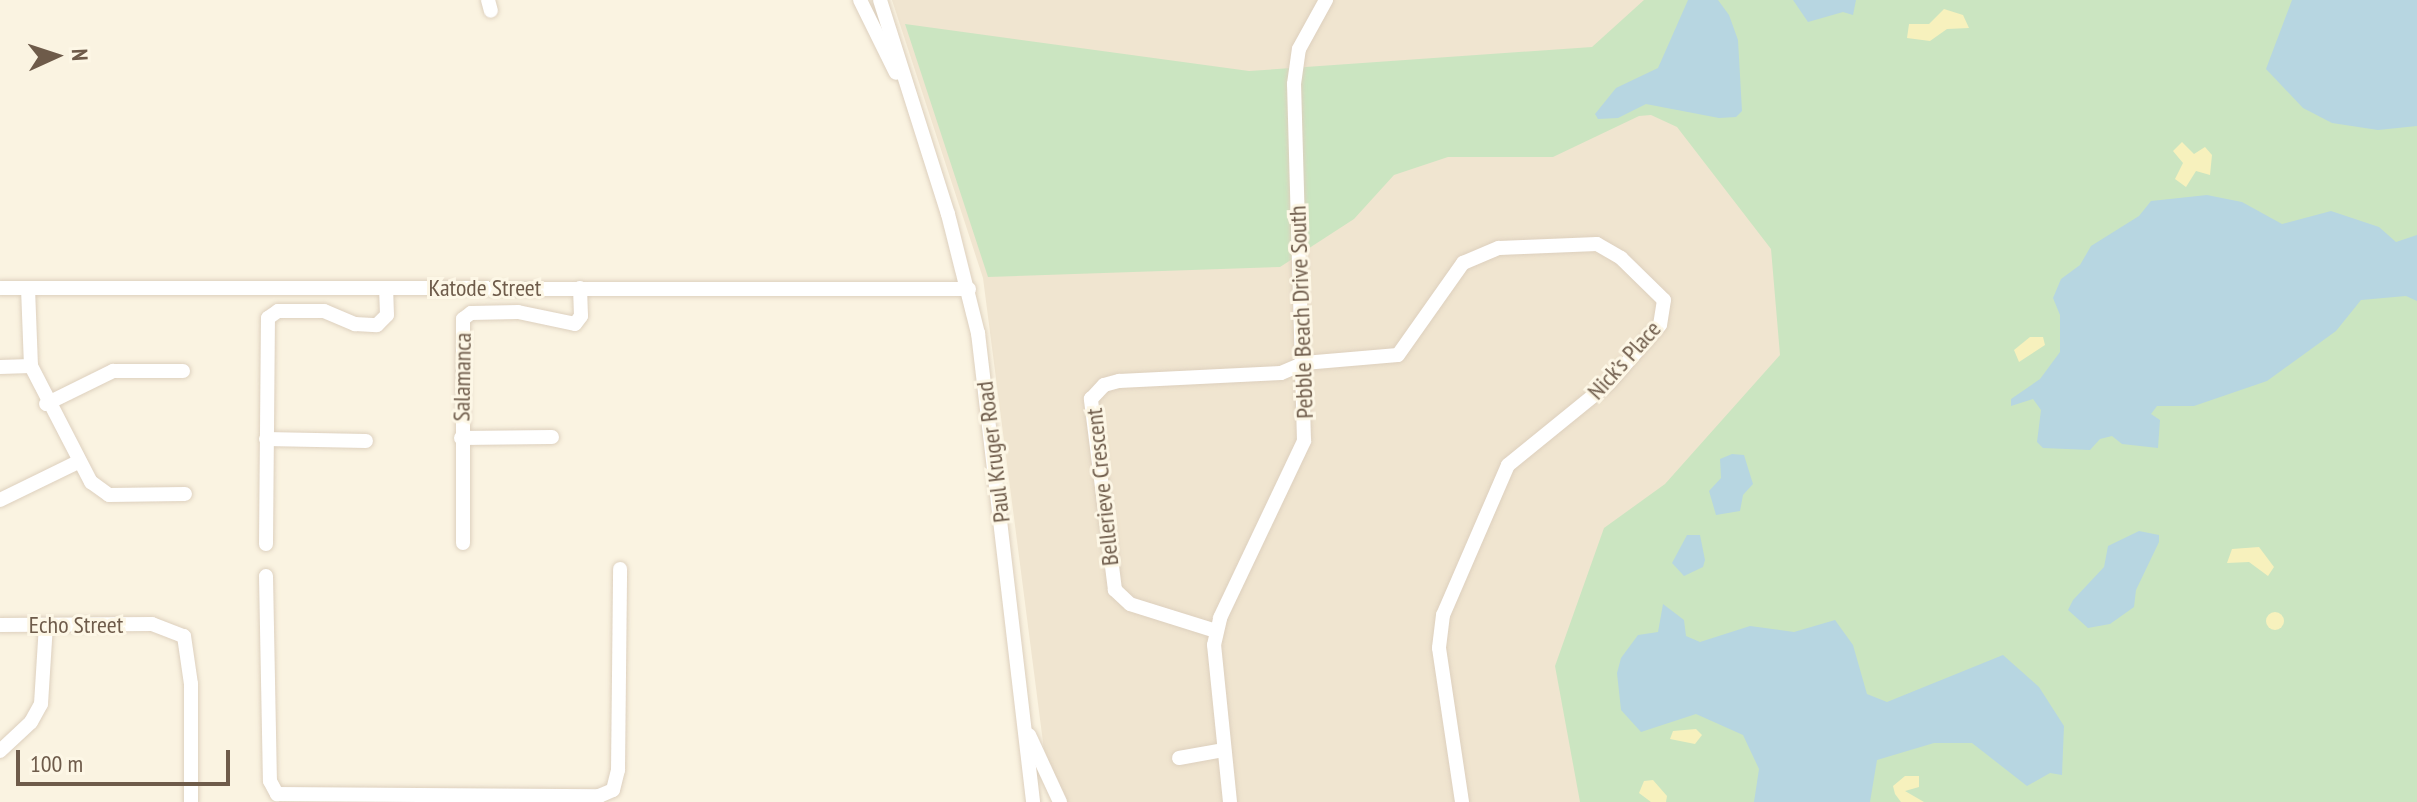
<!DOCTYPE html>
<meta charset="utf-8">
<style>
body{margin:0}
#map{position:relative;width:2417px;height:802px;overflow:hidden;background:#faf3e1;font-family:"PT Sans Narrow",sans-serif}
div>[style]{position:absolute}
.residential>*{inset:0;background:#f0e5d0}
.green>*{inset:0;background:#cbe5c1}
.sand>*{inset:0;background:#f7f1bd}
.round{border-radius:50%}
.water>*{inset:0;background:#b7d6e1}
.roads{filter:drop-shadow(0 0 2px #ddd0be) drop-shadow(0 0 2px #ddd0be)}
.minor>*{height:14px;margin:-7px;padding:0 7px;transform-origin:7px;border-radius:7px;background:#fff}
span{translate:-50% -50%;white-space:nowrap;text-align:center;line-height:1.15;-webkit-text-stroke:6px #fdf7e6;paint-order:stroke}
.street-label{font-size:24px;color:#6e5b4a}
.north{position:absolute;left:16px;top:16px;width:80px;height:80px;-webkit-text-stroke:6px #fdf7e6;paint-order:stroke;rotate:87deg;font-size:22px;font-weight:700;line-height:32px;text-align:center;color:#6e5b4a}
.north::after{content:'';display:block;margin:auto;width:28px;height:36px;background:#6e5b4a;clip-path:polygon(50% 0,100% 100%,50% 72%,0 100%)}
.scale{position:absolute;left:16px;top:750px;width:214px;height:36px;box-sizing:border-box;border:4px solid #6e5b4a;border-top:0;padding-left:10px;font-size:24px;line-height:28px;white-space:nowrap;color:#6e5b4a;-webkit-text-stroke:6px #fdf7e6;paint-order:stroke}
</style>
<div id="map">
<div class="residential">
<i style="clip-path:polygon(892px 0,2417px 0,2417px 802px,1063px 802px,1044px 750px,983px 278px)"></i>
</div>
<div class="green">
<i style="clip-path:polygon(1644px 0,2417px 0,2417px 802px,1580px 802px,1555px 666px,1604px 528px,1665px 484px,1780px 355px,1771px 249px,1677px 127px,1651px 115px,1639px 116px,1553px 157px,1448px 157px,1394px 175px,1354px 219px,1280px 267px,988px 277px,905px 24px,1249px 71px,1592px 47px)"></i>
</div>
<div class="sand">
<i style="clip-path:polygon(1944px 9px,1963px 15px,1969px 28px,1947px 29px,1930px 41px,1907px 38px,1909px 24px,1929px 24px)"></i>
<i style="clip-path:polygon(2182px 142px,2194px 154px,2205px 147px,2212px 155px,2210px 175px,2196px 171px,2186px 187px,2175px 179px,2183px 163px,2173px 151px)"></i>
<i style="clip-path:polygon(2030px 337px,2043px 337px,2045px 345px,2019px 362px,2014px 350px)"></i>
<i style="clip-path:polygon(2259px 547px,2274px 567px,2268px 576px,2249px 562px,2227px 563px,2232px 549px)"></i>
<i class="round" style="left:2266px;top:612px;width:18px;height:18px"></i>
<i style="clip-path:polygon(1696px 729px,1702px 735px,1695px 744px,1670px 739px,1673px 731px)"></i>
<i style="clip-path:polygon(1905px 776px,1919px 776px,1919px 787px,1905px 791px,1924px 802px,1901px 802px,1895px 794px,1893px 786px)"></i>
<i style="clip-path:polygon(1653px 780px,1667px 796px,1666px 802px,1651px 802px,1639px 793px,1644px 781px)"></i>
</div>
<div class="water">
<i style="clip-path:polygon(1688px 0,1718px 0,1729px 15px,1738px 40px,1742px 111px,1736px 117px,1719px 118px,1646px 104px,1618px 118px,1598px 119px,1595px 114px,1616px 88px,1658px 68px)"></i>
<i style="clip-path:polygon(1793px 0,1856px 0,1853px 15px,1843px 12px,1808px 22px)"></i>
<i style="clip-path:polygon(2292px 0,2417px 0,2417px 126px,2378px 130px,2332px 123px,2303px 108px,2266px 69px)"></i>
<i style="clip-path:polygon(2207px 195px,2242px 202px,2282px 224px,2331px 211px,2379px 227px,2396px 242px,2417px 235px,2417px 301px,2406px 296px,2361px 300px,2336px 331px,2267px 381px,2194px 406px,2157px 406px,2151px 414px,2160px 420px,2158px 448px,2122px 444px,2112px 436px,2100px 439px,2090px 450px,2043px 448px,2037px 442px,2041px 410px,2033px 399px,2011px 406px,2011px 399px,2040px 379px,2060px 352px,2060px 315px,2053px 298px,2061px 279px,2080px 265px,2091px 246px,2139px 216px,2151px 201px)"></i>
<i style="clip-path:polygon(1732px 454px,1744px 455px,1753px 484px,1743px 495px,1740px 511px,1716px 515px,1709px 491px,1721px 478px,1720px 459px)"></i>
<i style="clip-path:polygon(2139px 531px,2159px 535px,2159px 542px,2136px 590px,2134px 607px,2110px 624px,2088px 628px,2068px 610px,2073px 600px,2104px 567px,2108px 546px)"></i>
<i style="clip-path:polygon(1687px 535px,1700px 535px,1705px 560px,1703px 567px,1684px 576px,1672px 563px)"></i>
<i style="clip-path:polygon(1663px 604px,1684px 620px,1686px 636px,1700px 642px,1750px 626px,1794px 632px,1835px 620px,1853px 645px,1867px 694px,1887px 702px,2003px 655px,2039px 687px,2064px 726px,2062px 775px,2050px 773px,2027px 786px,1972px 743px,1934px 743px,1877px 760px,1870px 802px,1754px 802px,1759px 769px,1743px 735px,1696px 714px,1641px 732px,1621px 710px,1617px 673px,1621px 658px,1638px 635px,1658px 632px)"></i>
</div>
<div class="roads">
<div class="minor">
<i style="left:488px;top:0;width:11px;rotate:75deg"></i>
<i style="left:860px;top:0;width:81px;rotate:63.7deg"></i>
<i style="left:880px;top:0;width:225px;rotate:72.4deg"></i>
<i style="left:948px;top:214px;width:123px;rotate:75.9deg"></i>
<i style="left:978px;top:333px;width:472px;rotate:83.3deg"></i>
<i style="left:0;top:288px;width:969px;rotate:0.06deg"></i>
<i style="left:28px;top:288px;width:78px;rotate:87.8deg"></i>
<i style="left:31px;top:366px;width:131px;rotate:62.7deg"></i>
<i style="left:91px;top:482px;width:22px;rotate:36deg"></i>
<i style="left:109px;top:495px;width:76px;rotate:-0.8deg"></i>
<i style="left:1304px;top:363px;width:94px;rotate:-4.9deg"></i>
<i style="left:1398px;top:355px;width:113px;rotate:-54.8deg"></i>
<i style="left:1463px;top:263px;width:39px;rotate:-23deg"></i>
<i style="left:1499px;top:248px;width:98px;rotate:-2.3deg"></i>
<i style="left:1597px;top:244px;width:28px;rotate:30deg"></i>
<i style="left:1621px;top:258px;width:60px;rotate:44.3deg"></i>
<i style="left:1664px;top:300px;width:25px;rotate:99deg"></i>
<i style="left:1660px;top:325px;width:77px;rotate:131.3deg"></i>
<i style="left:1609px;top:383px;width:130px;rotate:140.9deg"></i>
<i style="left:1508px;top:465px;width:163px;rotate:113.4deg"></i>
<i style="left:1443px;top:615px;width:33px;rotate:97deg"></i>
<i style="left:1439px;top:648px;width:156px;rotate:81.5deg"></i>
<i style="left:0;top:367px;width:31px;rotate:-2deg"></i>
<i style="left:46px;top:404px;width:75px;rotate:-26.2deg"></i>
<i style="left:113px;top:371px;width:70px"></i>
<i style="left:461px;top:438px;width:91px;rotate:-0.6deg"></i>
<i style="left:266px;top:439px;width:100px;rotate:1.1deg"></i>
<i style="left:0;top:500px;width:87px;rotate:-26deg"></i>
<i style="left:463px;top:543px;width:224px;rotate:-90deg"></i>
<i style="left:463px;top:319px;width:10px;rotate:-37deg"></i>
<i style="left:471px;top:313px;width:47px;rotate:-1.2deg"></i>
<i style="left:518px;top:312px;width:58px;rotate:11.9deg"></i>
<i style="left:575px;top:324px;width:10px;rotate:-53deg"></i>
<i style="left:581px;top:316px;width:28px;rotate:-92deg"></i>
<i style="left:266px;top:544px;width:226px;rotate:-89.5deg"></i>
<i style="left:268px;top:318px;width:12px;rotate:-35deg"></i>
<i style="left:278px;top:311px;width:46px"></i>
<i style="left:324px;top:311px;width:34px;rotate:23deg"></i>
<i style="left:355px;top:324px;width:22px;rotate:3deg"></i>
<i style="left:377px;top:325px;width:14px;rotate:-45deg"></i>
<i style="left:387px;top:315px;width:27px;rotate:-92deg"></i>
<i style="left:266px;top:576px;width:205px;rotate:88.9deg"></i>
<i style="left:270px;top:781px;width:15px;rotate:62deg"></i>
<i style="left:277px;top:794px;width:322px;rotate:0.4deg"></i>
<i style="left:599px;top:796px;width:15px;rotate:-23deg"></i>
<i style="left:613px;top:790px;width:21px;rotate:-76deg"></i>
<i style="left:618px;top:770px;width:201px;rotate:-89.4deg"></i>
<i style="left:0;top:625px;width:152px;rotate:-0.4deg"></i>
<i style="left:152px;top:624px;width:34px;rotate:21deg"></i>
<i style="left:184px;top:636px;width:49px;rotate:81.7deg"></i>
<i style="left:191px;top:684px;width:118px;rotate:90deg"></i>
<i style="left:1216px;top:631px;width:90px;rotate:-162.6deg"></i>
<i style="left:1130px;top:604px;width:21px;rotate:-137deg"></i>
<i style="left:1115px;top:590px;width:193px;rotate:-97.2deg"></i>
<i style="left:1091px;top:399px;width:19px;rotate:-47deg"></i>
<i style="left:1104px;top:385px;width:16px;rotate:-15deg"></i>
<i style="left:1119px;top:381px;width:162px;rotate:-2.8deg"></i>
<i style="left:1281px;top:373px;width:25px;rotate:-23deg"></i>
<i style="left:1029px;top:735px;width:74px;rotate:65.2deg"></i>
<i style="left:0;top:751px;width:42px;rotate:-43.1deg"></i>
<i style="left:31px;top:722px;width:21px;rotate:-61deg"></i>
<i style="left:41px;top:704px;width:79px;rotate:-86.4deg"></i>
<i style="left:1179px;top:758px;width:46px;rotate:-10.1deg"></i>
<i style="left:1230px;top:802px;width:158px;rotate:-95.8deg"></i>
<i style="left:1214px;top:645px;width:28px;rotate:-77deg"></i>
<i style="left:1220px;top:618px;width:196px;rotate:-64.6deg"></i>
<i style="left:1304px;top:441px;width:357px;rotate:-91.6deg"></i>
<i style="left:1294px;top:84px;width:35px;rotate:-82deg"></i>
<i style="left:1299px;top:49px;width:56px;rotate:-61.1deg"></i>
</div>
</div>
<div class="street-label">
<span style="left:485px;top:288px">Katode Street</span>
<span style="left:1301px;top:312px;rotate:-92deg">Pebble Beach Drive South</span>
<span style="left:1624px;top:360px;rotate:-48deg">Nick’s Place</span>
<span style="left:462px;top:377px;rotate:-89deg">Salamanca</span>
<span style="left:993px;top:452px;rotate:-97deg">Paul Kruger Road</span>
<span style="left:1102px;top:487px;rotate:-96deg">Bellerieve Crescent</span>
<span style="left:76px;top:625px">Echo Street</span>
</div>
<div class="north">N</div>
<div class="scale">100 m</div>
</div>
